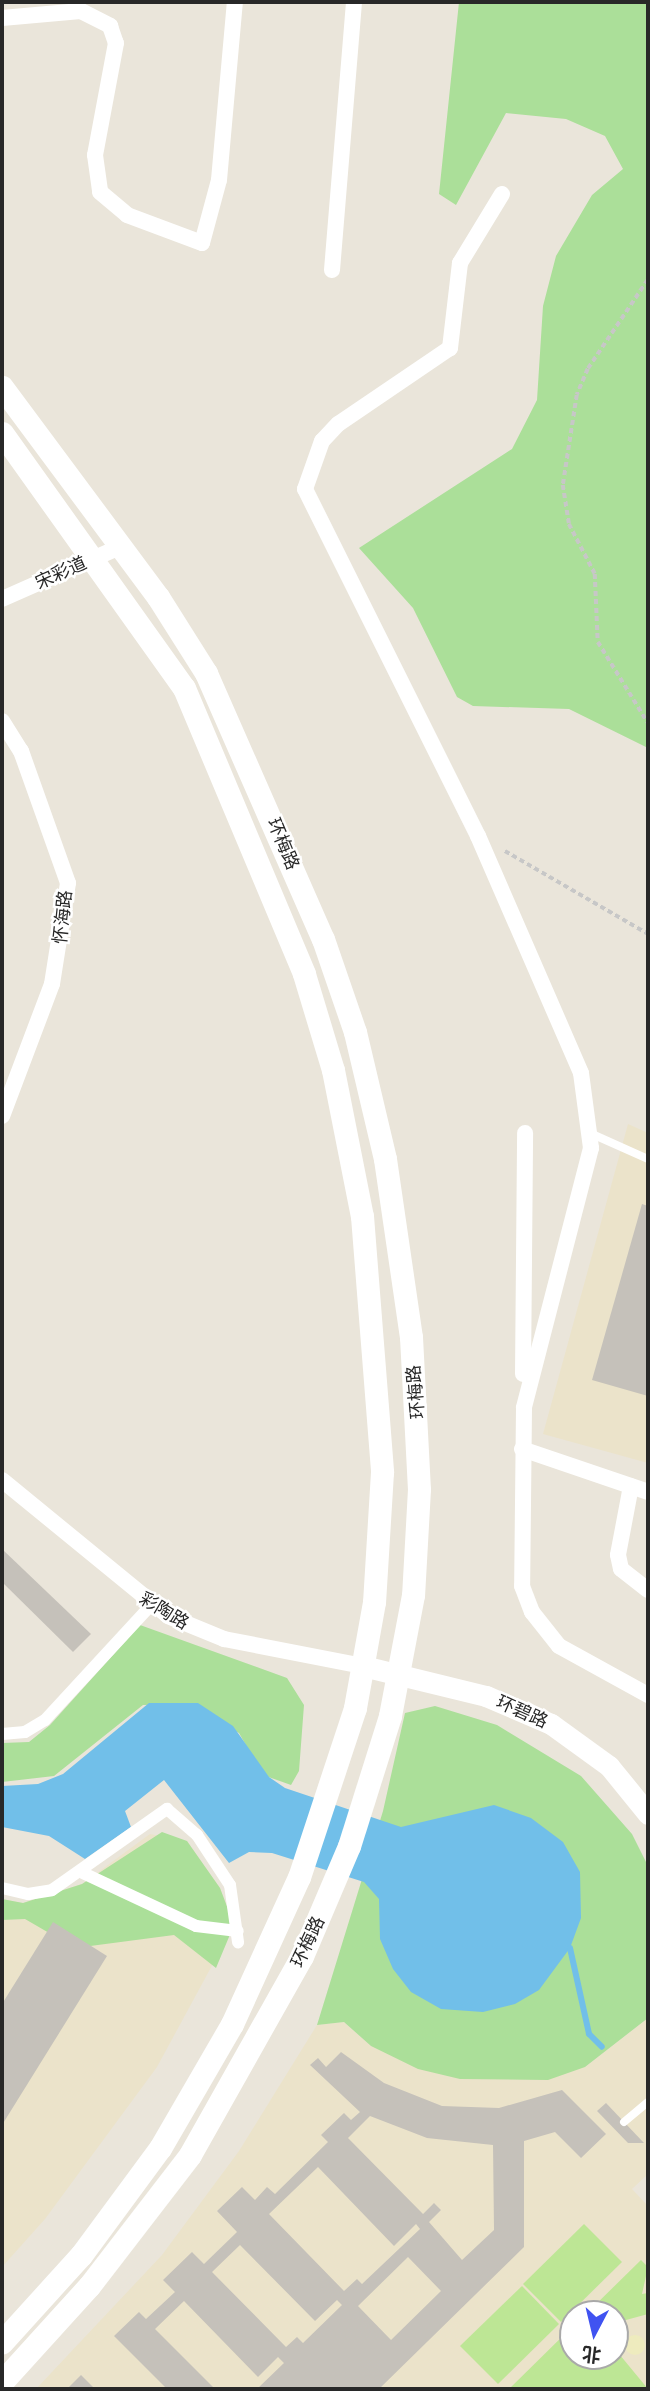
<!DOCTYPE html>
<meta charset="utf-8">
<style>
body{margin:0}
#map{position:relative;width:650px;height:2391px;overflow:hidden;background:#eae5da;font-family:"Fira Sans Condensed","Noto Sans SC",sans-serif}
div>[style]{position:absolute}
.education>*{inset:0;background:#ebe3ca}
.green>*{inset:0;background:#abdf99}
.sand>*{inset:0;background:#eeebbe}
.round{border-radius:50%}
.pitch>*{inset:0;background:#bde695}
.water>*{inset:0;background:#71bfe9}
.stream>*{height:6px;margin:-3px;padding:0 3px;transform-origin:3px;border-radius:3px;background:#71bfe9}
.building>*{inset:0;background:#c5c1ba}
.path>*{height:3.5px;margin-top:-1.75px;transform-origin:0;background:repeating-linear-gradient(90deg,#c7c7c7 0 5px,transparent 0 8.5px)}
.service>*{height:8px;margin:-4px;padding:0 4px;transform-origin:4px;border-radius:4px;background:#fff}
.pedestrian>*{height:12px;margin:-6px;padding:0 6px;transform-origin:6px;border-radius:6px;background:#fff}
.minor>*{height:16px;margin:-8px;padding:0 8px;transform-origin:8px;border-radius:8px;background:#fff}
.tertiary>*{height:21px;margin:-10.5px;padding:0 10.5px;transform-origin:10.5px;border-radius:10.5px;background:#fff}
.secondary>*{height:23px;margin:-11.5px;padding:0 11.5px;transform-origin:11.5px;border-radius:11.5px;background:#fff}
span{translate:-50% -50%;white-space:nowrap;text-align:center;line-height:1.15;-webkit-text-stroke:5px #fff;paint-order:stroke}
.street-label{font-size:18px;color:#282828}
.frame{position:absolute;inset:0;border:4px solid #282828;pointer-events:none}
.north{position:absolute;left:559px;top:2300px;width:70px;height:70px;box-sizing:border-box;background:#fff;border:2px solid #a9a9a9;border-radius:50%;rotate:187deg;font-size:19px;font-weight:700;line-height:28px;text-align:center;color:#282828}
.north::after{content:'';display:block;margin:auto;width:24px;height:32px;background:#4053f1;clip-path:polygon(50% 0,100% 100%,50% 72%,0 100%)}
</style>
<div id="map">
<div class="education">
<i style="clip-path:polygon(628px 1124px,648px 1133px,648px 1463px,543px 1434px)"></i>
<i style="clip-path:polygon(150px 1834px,187px 1841px,220px 1888px,234px 1925px,157px 2067px,45px 2219px,2px 2267px,2px 1899px,23px 1903px,82px 1884px)"></i>
<i style="clip-path:polygon(evenodd,648px 2018px,648px 2174px,632px 2189px,648px 2206px,648px 2389px,36px 2389px,162px 2255px,239px 2151px,317px 2025px,344px 2022px,371px 2046px,585px 2067px,648px 2018px,573px 2314px,615px 2314px,615px 2356px,573px 2356px,573px 2314px)"></i>
</div>
<div class="green">
<i style="clip-path:polygon(459px 2px,648px 2px,648px 748px,569px 709px,473px 706px,457px 697px,413px 608px,359px 548px,512px 449px,537px 400px,543px 306px,556px 256px,592px 195px,623px 169px,605px 136px,566px 119px,506px 113px,456px 205px,439px 194px)"></i>
<i style="clip-path:polygon(140px 1625px,287px 1678px,304px 1705px,299px 1771px,291px 1785px,263px 1775px,239px 1733px,184px 1704px,143px 1705px,54px 1776px,2px 1782px,2px 1743px,29px 1742px,50px 1725px)"></i>
<i style="clip-path:polygon(435px 1706px,497px 1725px,581px 1776px,632px 1834px,648px 1866px,648px 2018px,585px 2067px,548px 2080px,460px 2079px,418px 2069px,371px 2046px,344px 2022px,317px 2025px,383px 1811px,405px 1713px)"></i>
<i style="clip-path:polygon(162px 1832px,187px 1841px,220px 1888px,234px 1925px,216px 1968px,174px 1935px,75px 1948px,25px 1919px,2px 1920px,2px 1899px,23px 1903px,82px 1884px)"></i>
</div>
<div class="sand">
<i class="round" style="left:625px;top:2335px;width:20px;height:20px"></i>
</div>
<div class="pitch">
<i style="clip-path:polygon(584px 2224px,622px 2262px,561px 2322px,523px 2284px)"></i>
<i style="clip-path:polygon(641px 2260px,648px 2267px,642px 2294px,648px 2293px,648px 2314px,615px 2323px,615px 2314px,586px 2314px)"></i>
<i style="clip-path:polygon(522px 2286px,559px 2324px,498px 2384px,460px 2346px)"></i>
<i style="clip-path:polygon(573px 2326px,573px 2356px,615px 2356px,615px 2349px,648px 2389px,509px 2389px)"></i>
</div>
<div class="water">
<i style="clip-path:polygon(149px 1703px,198px 1703px,233px 1726px,269px 1777px,285px 1788px,401px 1827px,494px 1805px,531px 1818px,563px 1842px,580px 1872px,581px 1918px,570px 1948px,539px 1990px,515px 2004px,483px 2012px,441px 2009px,411px 1992px,393px 1969px,380px 1939px,379px 1899px,364px 1882px,272px 1853px,249px 1852px,229px 1863px,164px 1780px,125px 1811px,131px 1827px,85px 1859px,49px 1836px,2px 1827px,2px 1786px,38px 1784px,63px 1774px)"></i>
</div>
<div class="stream">
<i style="left:570px;top:1948px;width:88px;rotate:77.5deg"></i>
<i style="left:589px;top:2034px;width:18px;rotate:45deg"></i>
</div>
<div class="building">
<i style="clip-path:polygon(642px 1204px,648px 1206px,648px 1396px,592px 1380px)"></i>
<i style="clip-path:polygon(2px 1549px,91px 1634px,73px 1652px,2px 1582px)"></i>
<i style="clip-path:polygon(53px 1922px,107px 1956px,2px 2125px,2px 2004px)"></i>
<i style="clip-path:polygon(evenodd,341px 2052px,384px 2083px,442px 2106px,499px 2108px,562px 2090px,606px 2134px,581px 2158px,555px 2132px,524px 2141px,524px 2247px,379px 2389px,257px 2389px,284px 2363px,278px 2357px,258px 2377px,184px 2301px,155px 2329px,215px 2389px,167px 2389px,114px 2336px,139px 2312px,146px 2319px,175px 2292px,163px 2280px,192px 2252px,204px 2264px,237px 2232px,217px 2211px,242px 2187px,255px 2200px,267px 2187px,275px 2194px,328px 2142px,321px 2135px,344px 2113px,351px 2120px,360px 2112px,310px 2065px,318px 2058px,326px 2067px,341px 2052px,370px 2116px,427px 2138px,493px 2145px,494px 2230px,462px 2260px,429px 2222px,441px 2210px,434px 2203px,423px 2214px,348px 2138px,370px 2116px,341px 2052px,318px 2167px,394px 2246px,416px 2224px,420px 2229px,362px 2284px,357px 2279px,344px 2291px,269px 2214px,318px 2167px,341px 2052px,240px 2245px,315px 2321px,337px 2300px,342px 2305px,303px 2343px,297px 2337px,286px 2347px,212px 2272px,240px 2245px,341px 2052px,408px 2257px,441px 2291px,391px 2340px,358px 2306px,408px 2257px)"></i>
<i style="clip-path:polygon(606px 2103px,644px 2143px,628px 2143px,597px 2111px)"></i>
<i style="clip-path:polygon(81px 2375px,95px 2389px,67px 2389px)"></i>
</div>
<div class="path">
<i style="left:648px;top:280px;width:107px;rotate:124deg"></i>
<i style="left:588px;top:369px;width:28px;rotate:113deg"></i>
<i style="left:577px;top:395px;width:91px;rotate:98.8deg"></i>
<i style="left:563px;top:485px;width:39px;rotate:81deg"></i>
<i style="left:569px;top:524px;width:56px;rotate:62.5deg"></i>
<i style="left:595px;top:574px;width:68px;rotate:87.5deg"></i>
<i style="left:598px;top:642px;width:95px;rotate:58.3deg"></i>
<i style="left:505px;top:851px;width:165px;rotate:30.1deg"></i>
</div>
<div class="service">
<i style="left:592px;top:1134px;width:61px;rotate:24.1deg"></i>
<i style="left:624px;top:2122px;width:31px;rotate:-40deg"></i>
</div>
<div class="pedestrian">
<i style="left:2px;top:1734px;width:23px;rotate:-5deg"></i>
<i style="left:25px;top:1732px;width:23px;rotate:-31deg"></i>
<i style="left:45px;top:1720px;width:156px;rotate:-47.3deg"></i>
<i style="left:83px;top:1873px;width:125px;rotate:25.1deg"></i>
<i style="left:196px;top:1926px;width:42px;rotate:6.8deg"></i>
<i style="left:2px;top:1888px;width:27px;rotate:13deg"></i>
<i style="left:28px;top:1894px;width:24px;rotate:-9deg"></i>
<i style="left:52px;top:1890px;width:141px;rotate:-35.2deg"></i>
<i style="left:167px;top:1809px;width:40px;rotate:41deg"></i>
<i style="left:197px;top:1835px;width:60px;rotate:56.6deg"></i>
<i style="left:230px;top:1885px;width:58px;rotate:82deg"></i>
</div>
<div class="minor">
<i style="left:2px;top:18px;width:79px;rotate:-5.1deg"></i>
<i style="left:81px;top:11px;width:33px;rotate:27deg"></i>
<i style="left:110px;top:26px;width:18px;rotate:71deg"></i>
<i style="left:116px;top:43px;width:114px;rotate:100.6deg"></i>
<i style="left:95px;top:155px;width:37px;rotate:82deg"></i>
<i style="left:100px;top:192px;width:35px;rotate:40deg"></i>
<i style="left:127px;top:215px;width:80px;rotate:20.5deg"></i>
<i style="left:202px;top:243px;width:65px;rotate:-74.9deg"></i>
<i style="left:219px;top:180px;width:179px;rotate:-84.9deg"></i>
<i style="left:502px;top:194px;width:81px;rotate:121.3deg"></i>
<i style="left:460px;top:263px;width:86px;rotate:96.7deg"></i>
<i style="left:450px;top:348px;width:135px;rotate:145.8deg"></i>
<i style="left:338px;top:424px;width:23px;rotate:133deg"></i>
<i style="left:322px;top:441px;width:51px;rotate:109.5deg"></i>
<i style="left:305px;top:489px;width:388px;rotate:63.5deg"></i>
<i style="left:478px;top:836px;width:258px;rotate:66.5deg"></i>
<i style="left:581px;top:1073px;width:76px;rotate:82.4deg"></i>
<i style="left:591px;top:1148px;width:268px;rotate:104.5deg"></i>
<i style="left:524px;top:1408px;width:178px;rotate:90.6deg"></i>
<i style="left:522px;top:1586px;width:28px;rotate:69deg"></i>
<i style="left:532px;top:1612px;width:43px;rotate:51.5deg"></i>
<i style="left:559px;top:1646px;width:102px;rotate:28.8deg"></i>
<i style="left:332px;top:270px;width:269px;rotate:-85.3deg"></i>
<i style="left:2px;top:599px;width:129px;rotate:-23.8deg"></i>
<i style="left:2px;top:721px;width:36px;rotate:58deg"></i>
<i style="left:21px;top:751px;width:140px;rotate:70.4deg"></i>
<i style="left:68px;top:883px;width:102px;rotate:99deg"></i>
<i style="left:52px;top:984px;width:141px;rotate:110.7deg"></i>
<i style="left:523px;top:1374px;width:241px;rotate:-89.5deg"></i>
<i style="left:522px;top:1449px;width:133px;rotate:18.8deg"></i>
<i style="left:2px;top:1480px;width:215px;rotate:39.3deg"></i>
<i style="left:168px;top:1616px;width:61px;rotate:22.3deg"></i>
<i style="left:224px;top:1639px;width:142px;rotate:11deg"></i>
<i style="left:631px;top:1486px;width:70px;rotate:100.7deg"></i>
<i style="left:618px;top:1555px;width:14px;rotate:78deg"></i>
<i style="left:621px;top:1569px;width:34px;rotate:38deg"></i>
</div>
<div class="tertiary">
<i style="left:363px;top:1666px;width:127px;rotate:13.7deg"></i>
<i style="left:486px;top:1696px;width:71px;rotate:23.3deg"></i>
<i style="left:551px;top:1724px;width:72px;rotate:35.9deg"></i>
<i style="left:609px;top:1766px;width:62px;rotate:50.9deg"></i>
</div>
<div class="secondary">
<i style="left:2px;top:387px;width:262px;rotate:53.4deg"></i>
<i style="left:158px;top:597px;width:90px;rotate:57.7deg"></i>
<i style="left:206px;top:673px;width:291px;rotate:66.3deg"></i>
<i style="left:323px;top:939px;width:98px;rotate:71deg"></i>
<i style="left:355px;top:1032px;width:130px;rotate:76.7deg"></i>
<i style="left:385px;top:1159px;width:180px;rotate:81.7deg"></i>
<i style="left:411px;top:1337px;width:152px;rotate:87deg"></i>
<i style="left:419px;top:1489px;width:106px;rotate:93.2deg"></i>
<i style="left:413px;top:1595px;width:123px;rotate:100.8deg"></i>
<i style="left:390px;top:1716px;width:136px;rotate:107.5deg"></i>
<i style="left:349px;top:1846px;width:120px;rotate:113.1deg"></i>
<i style="left:302px;top:1956px;width:228px;rotate:119.4deg"></i>
<i style="left:190px;top:2155px;width:165px;rotate:127.6deg"></i>
<i style="left:89px;top:2286px;width:130px;rotate:132.2deg"></i>
<i style="left:2px;top:433px;width:313px;rotate:54.5deg"></i>
<i style="left:184px;top:688px;width:310px;rotate:67.2deg"></i>
<i style="left:304px;top:974px;width:100px;rotate:73.2deg"></i>
<i style="left:333px;top:1070px;width:149px;rotate:78.8deg"></i>
<i style="left:362px;top:1216px;width:257px;rotate:85.5deg"></i>
<i style="left:382px;top:1472px;width:130px;rotate:93.5deg"></i>
<i style="left:374px;top:1602px;width:108px;rotate:100.2deg"></i>
<i style="left:355px;top:1708px;width:178px;rotate:108.3deg"></i>
<i style="left:299px;top:1877px;width:162px;rotate:114.5deg"></i>
<i style="left:232px;top:2024px;width:143px;rotate:120.1deg"></i>
<i style="left:160px;top:2148px;width:133px;rotate:126.4deg"></i>
<i style="left:81px;top:2255px;width:118px;rotate:132.2deg"></i>
</div>
<div class="street-label">
<span style="left:61px;top:573px;rotate:-24deg">宋彩道</span>
<span style="left:283px;top:844px;rotate:67deg">环梅路</span>
<span style="left:63px;top:917px;rotate:-84deg">怀海路</span>
<span style="left:416px;top:1392px;rotate:-95deg">环梅路</span>
<span style="left:164px;top:1611px;rotate:31deg">彩陶路</span>
<span style="left:522px;top:1712px;rotate:24deg">环碧路</span>
<span style="left:308px;top:1942px;rotate:-65deg">环梅路</span>
</div>
<div class="frame"></div>
<div class="north">北</div>
</div>
